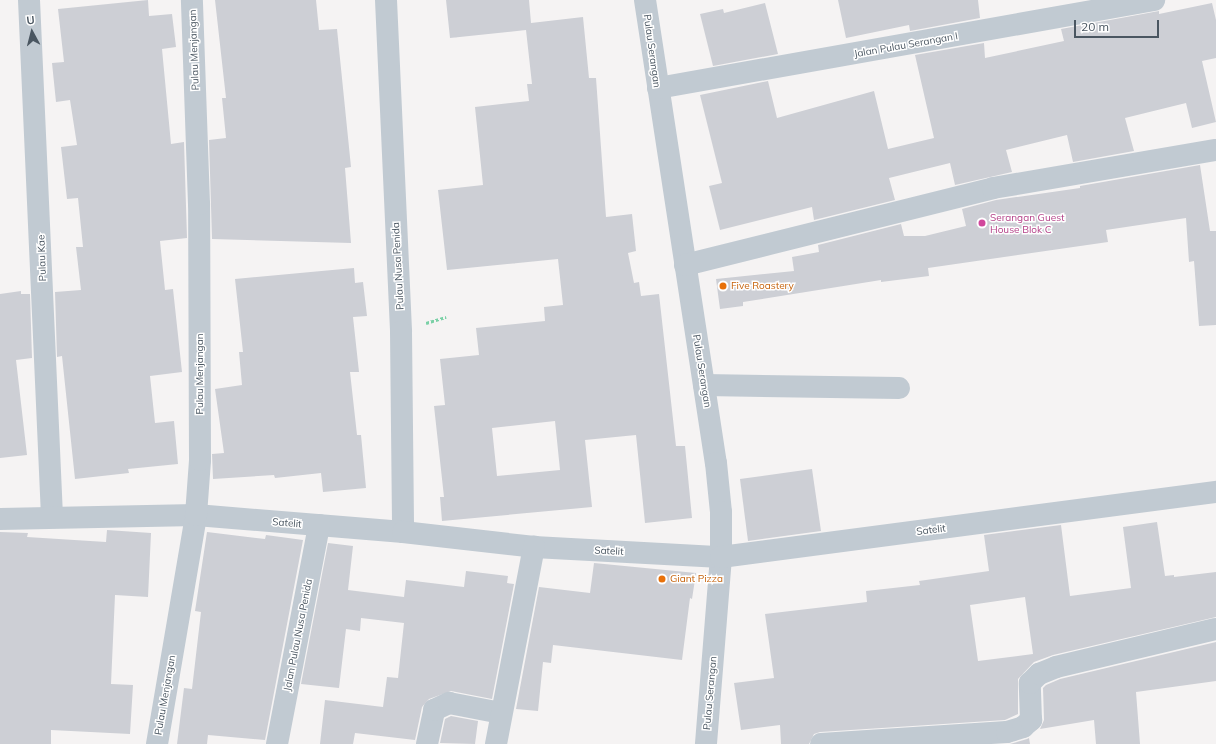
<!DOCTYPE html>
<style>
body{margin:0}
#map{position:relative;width:1216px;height:744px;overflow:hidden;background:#f5f3f3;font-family:Mulish,sans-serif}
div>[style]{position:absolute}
.building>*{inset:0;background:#cdcfd5}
.path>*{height:2.5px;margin-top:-1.25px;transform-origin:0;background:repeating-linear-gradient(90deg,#7ad0a6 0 3px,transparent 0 5px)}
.minor>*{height:22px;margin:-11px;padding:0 11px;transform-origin:11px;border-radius:11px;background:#c1cad2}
.dots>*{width:11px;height:11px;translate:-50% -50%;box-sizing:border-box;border:2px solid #fff;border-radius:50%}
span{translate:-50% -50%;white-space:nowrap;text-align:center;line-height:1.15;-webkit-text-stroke:3px #fff;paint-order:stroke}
.street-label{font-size:10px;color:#4a5661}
.hotel-label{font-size:10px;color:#b23c85}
.left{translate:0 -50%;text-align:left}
.food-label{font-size:10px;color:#c56008}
.north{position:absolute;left:12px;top:12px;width:40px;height:40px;-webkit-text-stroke:3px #fff;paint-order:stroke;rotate:353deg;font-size:11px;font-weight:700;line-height:16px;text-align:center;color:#4a5661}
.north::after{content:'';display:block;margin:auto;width:14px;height:18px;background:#4a5661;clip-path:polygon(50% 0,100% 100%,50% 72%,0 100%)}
.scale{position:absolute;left:1074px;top:20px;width:85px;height:18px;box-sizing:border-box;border:2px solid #4a5661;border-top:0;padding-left:5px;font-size:12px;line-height:14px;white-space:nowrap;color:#4a5661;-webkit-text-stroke:3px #fff;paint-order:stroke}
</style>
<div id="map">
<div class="building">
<i style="clip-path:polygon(148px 0,149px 16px,172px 14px,176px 47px,162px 49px,171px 144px,184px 142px,187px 238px,160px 241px,165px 290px,173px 289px,182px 372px,150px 376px,155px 423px,174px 421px,178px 464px,128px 469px,129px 473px,75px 479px,62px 356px,57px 357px,55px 292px,81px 290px,76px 247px,83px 247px,78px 198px,67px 199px,61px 147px,77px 145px,70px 100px,56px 102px,52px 63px,64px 62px,58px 9px)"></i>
<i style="clip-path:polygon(215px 0,316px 0,319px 30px,337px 29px,351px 167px,345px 168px,351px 243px,212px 239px,209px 140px,226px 138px,222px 98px,226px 98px)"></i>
<i style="clip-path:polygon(evenodd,446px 0,529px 0,531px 23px,583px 17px,589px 78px,596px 78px,606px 217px,632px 214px,636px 251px,628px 253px,634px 283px,639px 282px,641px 296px,659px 294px,676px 446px,685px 446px,692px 518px,645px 523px,636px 435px,585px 440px,592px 507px,442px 521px,440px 497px,444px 497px,434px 406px,445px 405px,440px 359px,479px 355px,476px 328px,545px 321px,544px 307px,563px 305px,558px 259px,447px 270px,438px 190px,483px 185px,475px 107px,529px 101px,527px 84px,532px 84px,526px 30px,450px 38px,446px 0,555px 421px,560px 470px,497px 476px,492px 428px,555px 421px)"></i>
<i style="clip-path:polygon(838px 0,978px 0,980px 18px,910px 31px,909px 25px,846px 38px)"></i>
<i style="clip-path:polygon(765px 3px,778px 54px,713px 66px,700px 14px,723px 9px,724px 13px)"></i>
<i style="clip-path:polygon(1212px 3px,1216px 20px,1216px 58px,1202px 61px,1216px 122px,1192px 128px,1186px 103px,1125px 118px,1134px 151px,1073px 162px,1067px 135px,1006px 150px,1012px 172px,955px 185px,950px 163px,889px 178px,895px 200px,814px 220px,812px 207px,720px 230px,709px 186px,722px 183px,700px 95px,768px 81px,777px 118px,874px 91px,888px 149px,934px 138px,915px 55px,984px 43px,985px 58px,1064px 41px,1061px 29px,1159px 11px,1159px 14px)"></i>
<i style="clip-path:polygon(1200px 165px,1210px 231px,1216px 231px,1216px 325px,1199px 326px,1194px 261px,1189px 262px,1186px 218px,1106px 230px,1108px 242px,928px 268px,929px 276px,881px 282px,881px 280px,743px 302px,743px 306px,720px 309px,716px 279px,794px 271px,792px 257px,819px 252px,818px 245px,901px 224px,904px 236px,925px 236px,966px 226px,962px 209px,996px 200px,1080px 188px,1080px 186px)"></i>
<i style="clip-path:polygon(354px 268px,355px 283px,363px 282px,367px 316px,353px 317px,359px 372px,350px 372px,357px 435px,361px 435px,366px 488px,323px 492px,321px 473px,275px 478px,274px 475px,213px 479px,212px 454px,224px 453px,215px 389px,242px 385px,239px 352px,243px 352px,235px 279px)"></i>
<i style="clip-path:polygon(21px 291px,21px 294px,30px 294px,32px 358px,16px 360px,27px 455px,0 458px,0 294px)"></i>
<i style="clip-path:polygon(812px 469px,821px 531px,748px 541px,740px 479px)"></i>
<i style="clip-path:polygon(evenodd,1157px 522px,1165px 576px,1174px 575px,1174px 577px,1216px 572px,1216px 617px,1053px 655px,1034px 662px,1018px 679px,1018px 714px,1005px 720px,820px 732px,814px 734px,809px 744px,781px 744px,780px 725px,741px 730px,734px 683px,774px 678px,765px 614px,867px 602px,866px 591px,920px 585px,919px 581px,989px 571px,984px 535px,1061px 525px,1070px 596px,1131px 588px,1123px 527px,1157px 522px,1025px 597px,1033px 654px,978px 661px,970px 605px,1025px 597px)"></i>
<i style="clip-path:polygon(107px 530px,151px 533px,148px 597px,115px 595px,111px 684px,133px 685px,130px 734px,51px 730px,51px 744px,0 744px,0 532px,28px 533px,27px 537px,106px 542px)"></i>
<i style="clip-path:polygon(207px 532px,265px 539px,266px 535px,303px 540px,265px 740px,208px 735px,207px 744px,177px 744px,184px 688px,192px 689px,201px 612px,195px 611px)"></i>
<i style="clip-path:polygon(328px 543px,353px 546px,348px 590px,404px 597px,406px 580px,464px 587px,466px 571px,508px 576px,507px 583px,514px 584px,492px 699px,451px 691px,429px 699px,422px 707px,415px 740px,355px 733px,353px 744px,320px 744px,325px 700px,383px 707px,387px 677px,398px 678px,404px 623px,361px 618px,360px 631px,346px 629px,339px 688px,301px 684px)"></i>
<i style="clip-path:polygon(594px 563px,696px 573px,692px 599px,690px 598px,682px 660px,553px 645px,551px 663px,543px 662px,538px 711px,516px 709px,539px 587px,590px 593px)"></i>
<i style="clip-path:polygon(1216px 642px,1216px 681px,1136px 692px,1140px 744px,1096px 744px,1094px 720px,1040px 729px,1044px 720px,1043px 688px,1046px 685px,1060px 679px)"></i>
<i style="clip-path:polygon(451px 716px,478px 721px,475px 744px,440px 743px,445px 719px)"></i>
<i style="clip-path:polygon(1029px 738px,1030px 744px,1010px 744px,1027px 739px)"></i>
</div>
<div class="path">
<i style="left:426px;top:323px;width:21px;rotate:-17deg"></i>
</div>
<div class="minor">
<i style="left:29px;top:0;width:517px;rotate:87.45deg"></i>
<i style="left:386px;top:0;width:332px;rotate:87.4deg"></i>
<i style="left:401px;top:332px;width:200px;rotate:89.4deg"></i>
<i style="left:645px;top:0;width:468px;rotate:81.3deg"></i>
<i style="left:716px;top:463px;width:49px;rotate:84.2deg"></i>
<i style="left:721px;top:512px;width:45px;rotate:90deg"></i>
<i style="left:721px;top:557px;width:188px;rotate:94.6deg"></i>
<i style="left:658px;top:88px;width:504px;rotate:-10.06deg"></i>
<i style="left:685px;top:265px;width:317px;rotate:-14deg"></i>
<i style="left:993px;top:188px;width:226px;rotate:-9.7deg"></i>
<i style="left:704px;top:385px;width:195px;rotate:0.9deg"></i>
<i style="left:0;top:519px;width:196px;rotate:-1.2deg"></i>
<i style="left:196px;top:515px;width:208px;rotate:4.7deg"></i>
<i style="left:403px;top:532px;width:132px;rotate:6.5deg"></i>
<i style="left:534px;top:547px;width:187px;rotate:3.1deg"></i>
<i style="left:721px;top:557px;width:499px;rotate:-7.5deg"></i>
<i style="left:157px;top:744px;width:232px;rotate:-80.3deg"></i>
<i style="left:196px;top:515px;width:55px;rotate:-85.8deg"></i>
<i style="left:200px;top:460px;width:256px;rotate:-90.2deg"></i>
<i style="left:199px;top:204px;width:204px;rotate:-92deg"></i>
<i style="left:277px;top:744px;width:223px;rotate:-79.1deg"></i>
<i style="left:427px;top:744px;width:35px;rotate:-78deg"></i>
<i style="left:434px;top:710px;width:17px;rotate:-25deg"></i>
<i style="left:449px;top:703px;width:53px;rotate:10.9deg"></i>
<i style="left:496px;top:744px;width:201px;rotate:-79.1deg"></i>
<i style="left:821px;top:744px;width:186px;rotate:-3.7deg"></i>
<i style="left:1007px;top:732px;width:17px;rotate:-17deg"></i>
<i style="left:1023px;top:727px;width:11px;rotate:-41deg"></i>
<i style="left:1031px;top:720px;width:37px;rotate:-92deg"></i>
<i style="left:1030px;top:683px;width:13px;rotate:-45deg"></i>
<i style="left:1039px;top:674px;width:18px;rotate:-22deg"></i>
<i style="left:1056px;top:667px;width:164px;rotate:-13.4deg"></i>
</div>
<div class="dots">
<i style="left:982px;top:223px;background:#d1479c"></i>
<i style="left:723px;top:286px;background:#e8710a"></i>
<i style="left:662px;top:579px;background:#e8710a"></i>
</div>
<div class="street-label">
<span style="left:906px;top:45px;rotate:-10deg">Jalan Pulau Serangan I</span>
<span style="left:194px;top:50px;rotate:-92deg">Pulau Menjangan</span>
<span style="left:652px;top:51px;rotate:82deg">Pulau Serangan</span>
<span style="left:42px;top:258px;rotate:-92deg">Pulau Kae</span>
<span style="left:398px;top:266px;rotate:-93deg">Pulau Nusa Penida</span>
<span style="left:702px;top:371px;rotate:81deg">Pulau Serangan</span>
<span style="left:200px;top:374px;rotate:-90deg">Pulau Menjangan</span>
<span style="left:287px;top:523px;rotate:5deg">Satelit</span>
<span style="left:931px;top:530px;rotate:-7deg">Satelit</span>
<span style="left:609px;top:551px;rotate:3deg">Satelit</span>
<span style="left:298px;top:635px;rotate:-79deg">Jalan Pulau Nusa Penida</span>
<span style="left:710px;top:693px;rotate:-85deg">Pulau Serangan</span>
<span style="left:165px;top:695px;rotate:-80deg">Pulau Menjangan</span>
</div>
<div class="hotel-label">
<span class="left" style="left:990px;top:223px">Serangan Guest<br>House Blok C</span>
</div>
<div class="food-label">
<span class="left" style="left:731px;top:286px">Five Roastery</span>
<span class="left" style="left:670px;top:579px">Giant Pizza</span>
</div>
<div class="north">U</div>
<div class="scale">20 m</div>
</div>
